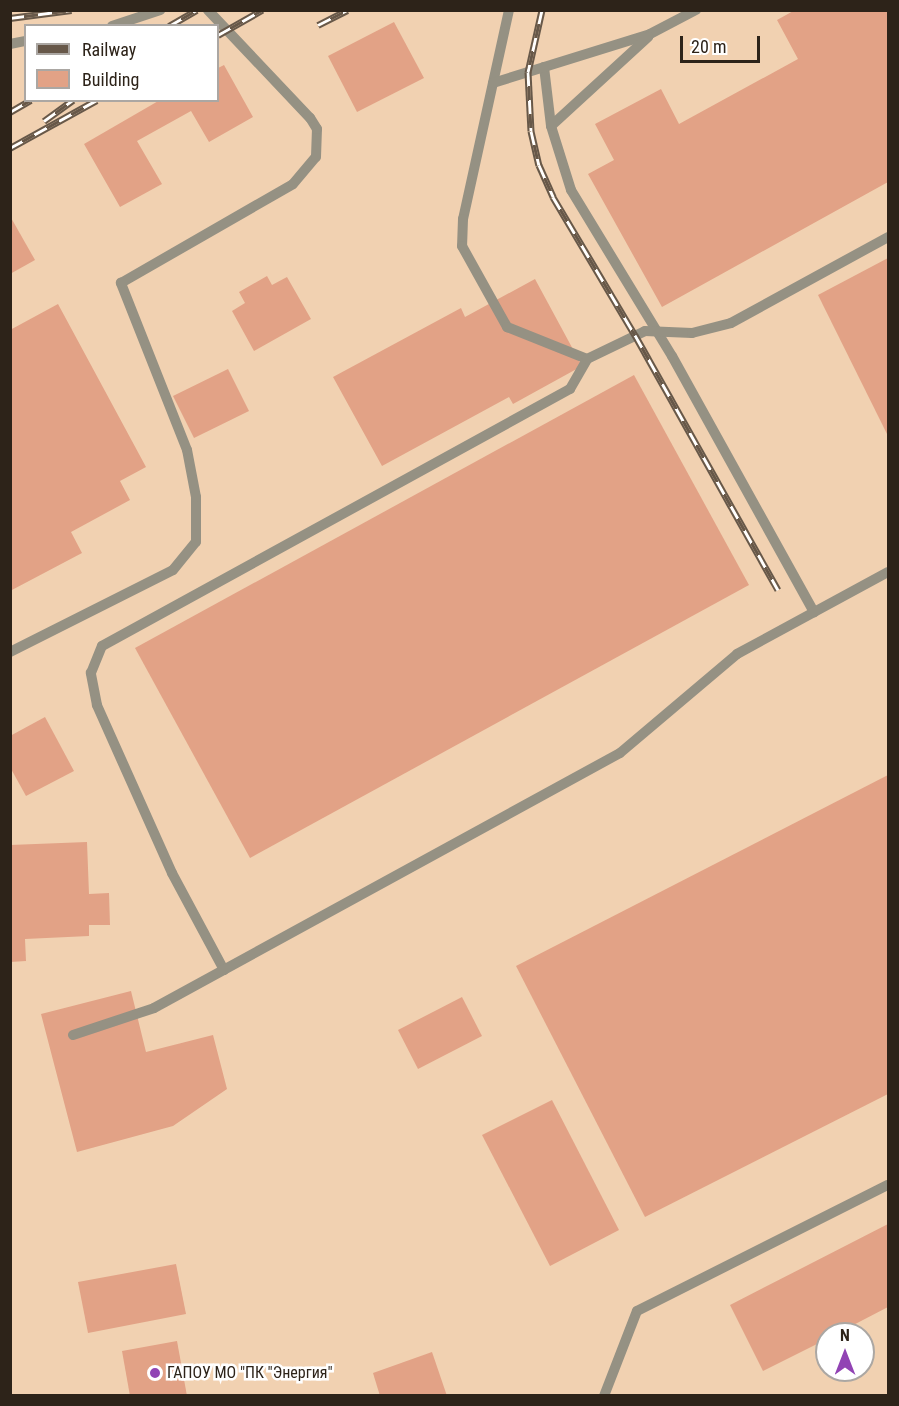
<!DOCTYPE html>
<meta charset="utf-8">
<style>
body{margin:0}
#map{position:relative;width:899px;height:1406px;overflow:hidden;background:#f7ddc2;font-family:"Roboto Condensed",sans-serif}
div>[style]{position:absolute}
.built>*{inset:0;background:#f1d1b1}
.building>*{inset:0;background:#e2a286}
.service>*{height:10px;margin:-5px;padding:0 5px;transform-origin:5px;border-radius:5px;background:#959183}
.rail>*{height:7px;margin-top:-3.5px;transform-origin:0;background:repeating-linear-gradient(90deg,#fff 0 14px,#675849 0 28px);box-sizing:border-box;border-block:2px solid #675849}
.dots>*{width:16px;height:16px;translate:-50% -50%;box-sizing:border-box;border:3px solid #fff;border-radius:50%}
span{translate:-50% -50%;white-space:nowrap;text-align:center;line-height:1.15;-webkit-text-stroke:5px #fff;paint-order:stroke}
.poi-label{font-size:16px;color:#2d2319}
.left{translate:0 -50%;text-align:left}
.frame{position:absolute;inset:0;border:12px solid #2d2319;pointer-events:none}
.legend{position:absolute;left:24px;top:24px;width:195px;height:78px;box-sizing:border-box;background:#fff;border:2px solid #aba7a3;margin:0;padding:8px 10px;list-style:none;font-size:18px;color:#2d2319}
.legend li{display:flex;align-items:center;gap:12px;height:30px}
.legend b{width:30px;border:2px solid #aba7a3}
.north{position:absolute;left:815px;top:1322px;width:60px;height:60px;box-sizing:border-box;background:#fff;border:2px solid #aba7a3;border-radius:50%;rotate:0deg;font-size:16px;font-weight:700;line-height:24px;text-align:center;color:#2d2319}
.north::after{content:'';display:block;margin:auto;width:21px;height:27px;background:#9143b4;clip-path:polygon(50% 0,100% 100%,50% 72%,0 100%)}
.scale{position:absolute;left:680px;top:36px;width:80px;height:27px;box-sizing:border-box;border:3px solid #2d2319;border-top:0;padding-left:8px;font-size:18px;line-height:21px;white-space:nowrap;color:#2d2319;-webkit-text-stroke:4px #fff;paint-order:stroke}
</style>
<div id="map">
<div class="built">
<i style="clip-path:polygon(evenodd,10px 11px,888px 11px,888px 1395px,11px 1395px,10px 11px,26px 26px,218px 26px,218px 100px,26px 100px,26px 26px,10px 11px,827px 1334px,863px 1334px,863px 1370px,827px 1370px,827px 1334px)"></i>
</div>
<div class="building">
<i style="clip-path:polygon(795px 10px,888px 10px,888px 182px,662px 307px,588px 174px,614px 160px,595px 124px,661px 89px,679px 124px,798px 59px,777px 20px)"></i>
<i style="clip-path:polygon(394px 22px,424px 78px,357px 112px,328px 56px)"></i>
<i style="clip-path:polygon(224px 65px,253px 117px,209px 142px,191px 111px,137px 141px,162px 184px,120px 207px,84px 144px,160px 100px,218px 100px,218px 68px)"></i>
<i style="clip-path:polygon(10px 216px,35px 260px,10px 274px)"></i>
<i style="clip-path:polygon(888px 258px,888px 436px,818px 295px)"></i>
<i style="clip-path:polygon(267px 276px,272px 285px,287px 277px,311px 319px,254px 351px,232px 311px,245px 303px,239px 292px)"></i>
<i style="clip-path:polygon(535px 279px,582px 366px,513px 404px,509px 397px,382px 466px,333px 377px,461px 308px,465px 317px)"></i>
<i style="clip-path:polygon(58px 304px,146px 467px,120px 481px,130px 500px,71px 532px,82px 553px,10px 591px,10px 330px)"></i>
<i style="clip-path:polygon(228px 369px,249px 411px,194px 438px,173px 396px)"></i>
<i style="clip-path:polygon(634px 375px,749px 585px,250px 858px,135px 648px)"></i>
<i style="clip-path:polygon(45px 717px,74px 771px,26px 796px,10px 767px,10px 736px)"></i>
<i style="clip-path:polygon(888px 775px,888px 1094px,645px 1217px,516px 966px)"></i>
<i style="clip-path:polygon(87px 842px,89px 894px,109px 893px,110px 925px,89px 925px,89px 936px,25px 939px,26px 961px,10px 962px,10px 845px)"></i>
<i style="clip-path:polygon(131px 991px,146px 1052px,213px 1035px,227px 1089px,173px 1126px,77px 1152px,41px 1014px)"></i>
<i style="clip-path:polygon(462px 997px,482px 1036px,418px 1069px,398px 1030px)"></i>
<i style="clip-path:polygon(552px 1100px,619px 1230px,550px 1266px,482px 1135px)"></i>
<i style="clip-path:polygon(888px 1224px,888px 1307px,836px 1334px,827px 1334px,827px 1339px,763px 1371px,730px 1305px)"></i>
<i style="clip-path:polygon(176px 1264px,186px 1314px,88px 1333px,78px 1282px)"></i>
<i style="clip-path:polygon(177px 1341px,187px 1396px,130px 1396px,122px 1351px)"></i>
<i style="clip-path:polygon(432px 1352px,447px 1396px,380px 1396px,373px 1373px)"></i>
</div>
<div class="service">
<i style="left:509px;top:10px;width:214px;rotate:102.4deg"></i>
<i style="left:463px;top:219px;width:27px;rotate:92deg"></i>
<i style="left:462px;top:246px;width:93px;rotate:60.9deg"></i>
<i style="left:507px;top:327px;width:86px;rotate:21.8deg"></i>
<i style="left:112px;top:26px;width:51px;rotate:-18.4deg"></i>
<i style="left:10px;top:44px;width:16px;rotate:-11deg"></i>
<i style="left:544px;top:67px;width:59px;rotate:83.2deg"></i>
<i style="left:551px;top:126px;width:67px;rotate:72.6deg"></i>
<i style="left:571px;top:190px;width:194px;rotate:58.7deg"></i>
<i style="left:672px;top:356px;width:293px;rotate:61deg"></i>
<i style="left:493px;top:83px;width:164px;rotate:-17.3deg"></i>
<i style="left:650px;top:34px;width:52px;rotate:-27.6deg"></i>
<i style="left:551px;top:126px;width:132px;rotate:-42.5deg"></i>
<i style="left:10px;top:652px;width:182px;rotate:-26.7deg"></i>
<i style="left:173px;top:570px;width:36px;rotate:-51deg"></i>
<i style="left:196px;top:542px;width:45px;rotate:-90deg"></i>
<i style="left:196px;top:497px;width:48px;rotate:-100.8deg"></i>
<i style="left:187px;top:450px;width:180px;rotate:-111.6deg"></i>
<i style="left:121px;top:283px;width:198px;rotate:-29.9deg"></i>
<i style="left:293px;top:184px;width:35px;rotate:-50deg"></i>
<i style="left:316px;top:157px;width:28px;rotate:-88deg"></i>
<i style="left:317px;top:129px;width:13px;rotate:-122deg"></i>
<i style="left:310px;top:118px;width:149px;rotate:-133.4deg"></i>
<i style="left:224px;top:970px;width:110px;rotate:-118.2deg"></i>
<i style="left:172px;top:873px;width:184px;rotate:-114.1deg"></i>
<i style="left:97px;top:705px;width:33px;rotate:-101deg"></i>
<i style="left:91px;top:673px;width:29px;rotate:-68deg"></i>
<i style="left:102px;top:646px;width:534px;rotate:-28.77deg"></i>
<i style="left:570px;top:389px;width:34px;rotate:-60deg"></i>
<i style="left:587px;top:359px;width:64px;rotate:-25.8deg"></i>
<i style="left:645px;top:331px;width:47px;rotate:2.4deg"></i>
<i style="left:692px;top:333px;width:40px;rotate:-14.4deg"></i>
<i style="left:731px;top:323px;width:179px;rotate:-28.7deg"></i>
<i style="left:73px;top:1035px;width:85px;rotate:-18.4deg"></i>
<i style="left:154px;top:1008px;width:531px;rotate:-28.69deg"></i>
<i style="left:620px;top:753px;width:153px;rotate:-40.2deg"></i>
<i style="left:737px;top:654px;width:172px;rotate:-28.5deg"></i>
<i style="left:604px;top:1396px;width:91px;rotate:-68.8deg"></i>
<i style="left:637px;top:1311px;width:281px;rotate:-26.7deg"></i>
</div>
<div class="rail">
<i style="left:542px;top:10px;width:64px;rotate:102.7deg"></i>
<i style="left:528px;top:72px;width:59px;rotate:87.1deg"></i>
<i style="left:531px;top:131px;width:35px;rotate:77deg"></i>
<i style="left:539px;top:165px;width:35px;rotate:66deg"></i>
<i style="left:553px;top:197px;width:161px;rotate:59.3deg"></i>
<i style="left:635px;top:335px;width:292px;rotate:60.7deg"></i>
<i style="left:10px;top:18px;width:62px;rotate:-7.5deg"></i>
<i style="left:318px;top:25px;width:33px;rotate:-27deg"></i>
<i style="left:169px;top:26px;width:32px;rotate:-30deg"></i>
<i style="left:218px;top:35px;width:51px;rotate:-29.6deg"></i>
<i style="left:10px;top:112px;width:24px;rotate:-30deg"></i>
<i style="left:44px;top:121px;width:36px;rotate:-36deg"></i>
<i style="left:10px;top:148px;width:99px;rotate:-28.9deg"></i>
</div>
<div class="dots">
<i style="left:155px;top:1373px;background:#9143b4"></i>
</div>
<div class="poi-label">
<span class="left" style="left:167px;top:1373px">ГАПОУ МО "ПК "Энергия"</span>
</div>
<div class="frame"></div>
<ul class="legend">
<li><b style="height:8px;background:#675849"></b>Railway</li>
<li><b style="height:16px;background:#e2a286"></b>Building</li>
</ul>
<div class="north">N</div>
<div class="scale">20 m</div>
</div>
